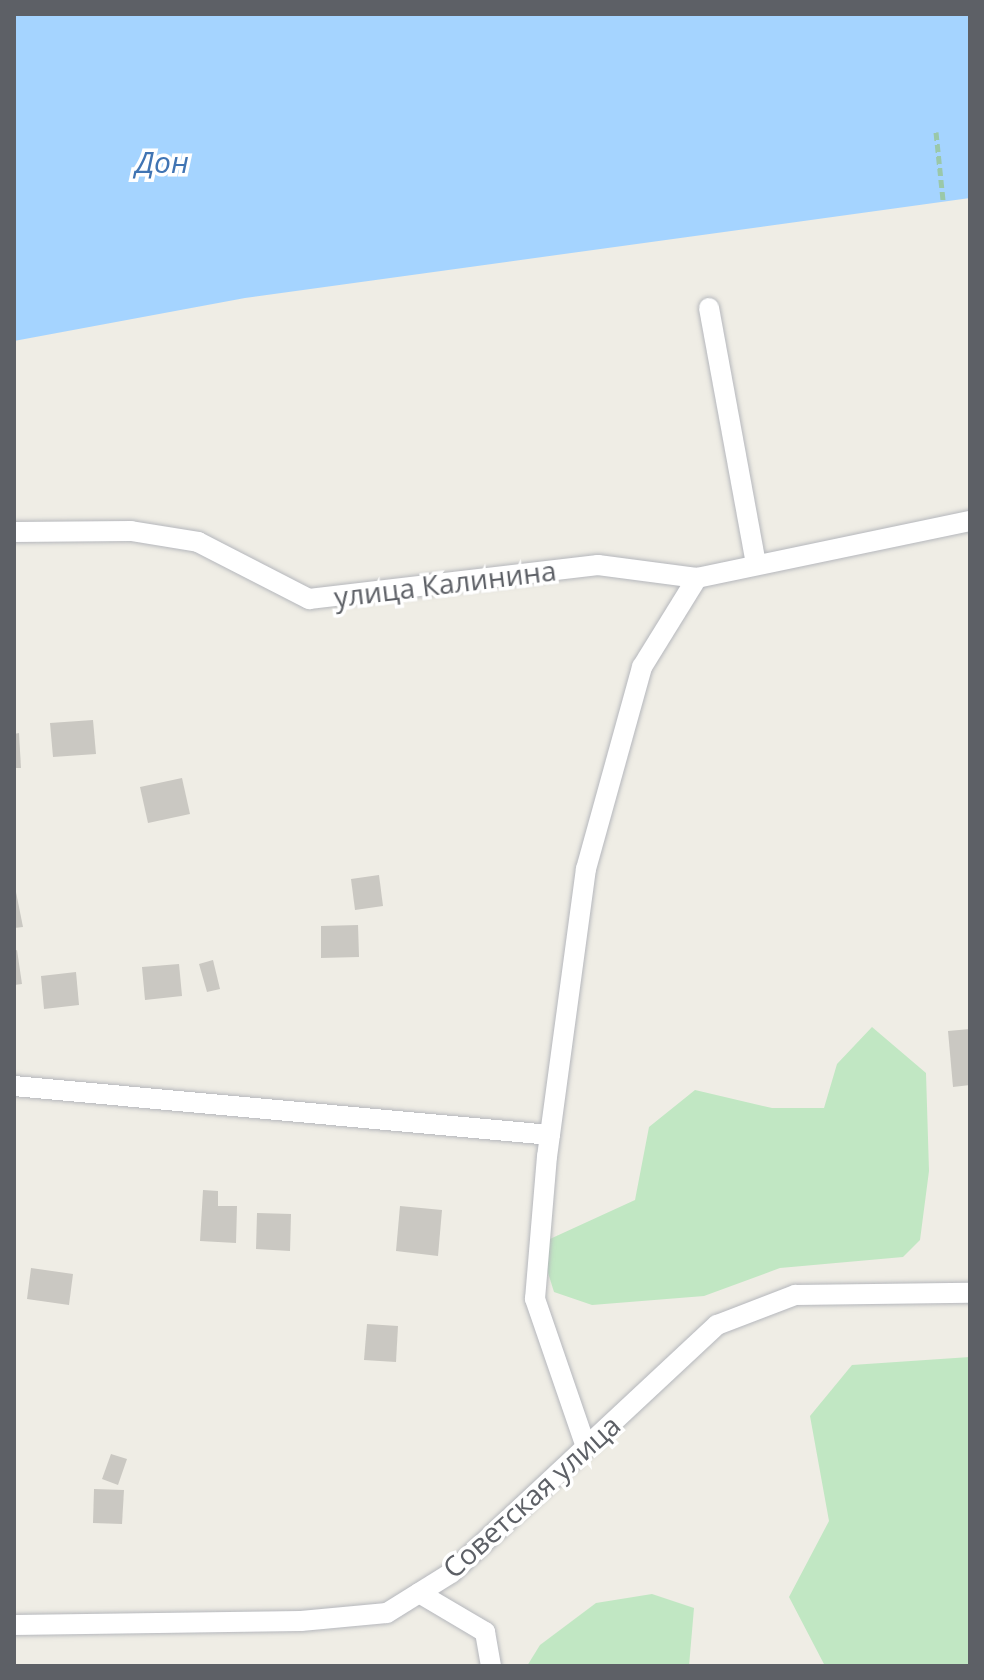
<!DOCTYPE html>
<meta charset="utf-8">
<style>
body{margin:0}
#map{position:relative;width:984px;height:1680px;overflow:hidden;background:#efede5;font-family:"Open Sans",sans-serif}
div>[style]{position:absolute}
.green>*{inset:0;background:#c1e7c3}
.water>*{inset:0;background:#a5d4ff}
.building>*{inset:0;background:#cac8c2}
.path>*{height:5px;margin-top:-2.5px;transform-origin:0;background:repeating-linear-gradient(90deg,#9ac8a9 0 8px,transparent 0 12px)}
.roads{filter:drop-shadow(0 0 2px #b5b7bc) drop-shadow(0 0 2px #b5b7bc)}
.street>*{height:20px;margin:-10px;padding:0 10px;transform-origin:10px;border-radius:10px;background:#fff}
span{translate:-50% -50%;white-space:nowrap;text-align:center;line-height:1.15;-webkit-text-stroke:7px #fff;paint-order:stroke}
.street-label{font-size:28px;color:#5d6066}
.water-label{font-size:30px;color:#4074b3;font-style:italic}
.frame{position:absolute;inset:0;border:16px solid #5d6066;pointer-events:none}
</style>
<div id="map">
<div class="green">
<i style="clip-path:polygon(872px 1027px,926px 1073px,929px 1171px,920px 1240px,903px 1257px,780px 1268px,704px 1296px,592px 1305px,554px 1292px,539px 1244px,635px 1200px,649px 1127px,695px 1090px,772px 1108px,824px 1108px,837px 1064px)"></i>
<i style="clip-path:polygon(970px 1357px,970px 1666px,825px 1666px,789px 1597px,829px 1521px,810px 1416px,852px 1365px)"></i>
<i style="clip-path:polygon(652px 1594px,694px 1608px,689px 1666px,527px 1666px,540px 1645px,596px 1603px)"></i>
</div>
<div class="water">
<i style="clip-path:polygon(14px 14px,970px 14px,970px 198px,245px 298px,14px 341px)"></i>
</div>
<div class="building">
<i style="clip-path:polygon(93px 720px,96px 754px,53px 757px,50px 723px)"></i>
<i style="clip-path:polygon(19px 733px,21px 768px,14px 768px,14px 734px)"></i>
<i style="clip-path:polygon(182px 778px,190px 814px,148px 823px,140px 787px)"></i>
<i style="clip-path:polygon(379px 875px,383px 906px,355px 910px,351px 879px)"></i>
<i style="clip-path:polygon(14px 882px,23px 927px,14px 928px)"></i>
<i style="clip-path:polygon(358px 925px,359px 957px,321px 958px,321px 926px)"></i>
<i style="clip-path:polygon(17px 950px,22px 984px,14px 985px,14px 951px)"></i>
<i style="clip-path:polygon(213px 960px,220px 989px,207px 992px,199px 964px)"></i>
<i style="clip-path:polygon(179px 964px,182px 996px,145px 1000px,142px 967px)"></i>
<i style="clip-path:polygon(76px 972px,79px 1005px,44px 1009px,41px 976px)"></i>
<i style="clip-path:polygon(970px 1029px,970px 1085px,953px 1087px,948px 1031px)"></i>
<i style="clip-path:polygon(203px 1190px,218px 1191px,218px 1206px,237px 1206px,236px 1243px,200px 1241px)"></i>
<i style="clip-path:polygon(400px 1206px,442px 1210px,438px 1256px,396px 1251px)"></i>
<i style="clip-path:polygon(257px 1213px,291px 1214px,290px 1251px,256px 1249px)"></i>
<i style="clip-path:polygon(31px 1268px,73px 1274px,69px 1305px,27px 1299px)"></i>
<i style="clip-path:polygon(367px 1324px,398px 1326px,396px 1362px,364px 1360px)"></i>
<i style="clip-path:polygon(111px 1454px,127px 1459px,118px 1485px,102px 1479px)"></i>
<i style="clip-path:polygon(94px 1489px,124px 1490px,122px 1524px,93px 1523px)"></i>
</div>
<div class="path">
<i style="left:936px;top:132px;width:68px;rotate:84.1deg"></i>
</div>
<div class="roads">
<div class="street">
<i style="left:709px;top:308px;width:260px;rotate:79.6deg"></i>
<i style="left:14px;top:532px;width:117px;rotate:-0.5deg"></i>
<i style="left:131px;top:531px;width:68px;rotate:9.3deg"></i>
<i style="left:198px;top:542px;width:125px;rotate:27.2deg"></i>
<i style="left:309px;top:599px;width:291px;rotate:-6.7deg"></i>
<i style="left:598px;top:565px;width:100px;rotate:7.5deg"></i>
<i style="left:697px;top:578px;width:279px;rotate:-11.8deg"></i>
<i style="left:14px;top:1086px;width:538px;rotate:5.22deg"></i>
<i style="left:586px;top:1447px;width:157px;rotate:-109deg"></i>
<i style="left:535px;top:1299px;width:143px;rotate:-85.2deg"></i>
<i style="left:547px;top:1157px;width:291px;rotate:-82.3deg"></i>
<i style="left:586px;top:869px;width:210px;rotate:-74.5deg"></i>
<i style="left:642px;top:667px;width:105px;rotate:-58.3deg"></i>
<i style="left:419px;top:1593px;width:77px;rotate:30.6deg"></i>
<i style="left:485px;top:1632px;width:35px;rotate:80deg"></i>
<i style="left:14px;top:1625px;width:287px;rotate:-0.8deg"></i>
<i style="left:301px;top:1621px;width:86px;rotate:-5.3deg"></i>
<i style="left:387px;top:1613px;width:75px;rotate:-32deg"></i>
<i style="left:451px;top:1573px;width:364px;rotate:-43deg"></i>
<i style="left:717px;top:1325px;width:84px;rotate:-21deg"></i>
<i style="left:795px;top:1295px;width:175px;rotate:-0.7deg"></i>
</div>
</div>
<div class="street-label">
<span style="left:445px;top:583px;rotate:-7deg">улица Калинина</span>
<span style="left:531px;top:1496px;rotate:-42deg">Советская улица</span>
</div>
<div class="water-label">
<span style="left:162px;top:162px">Дон</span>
</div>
<div class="frame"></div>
</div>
